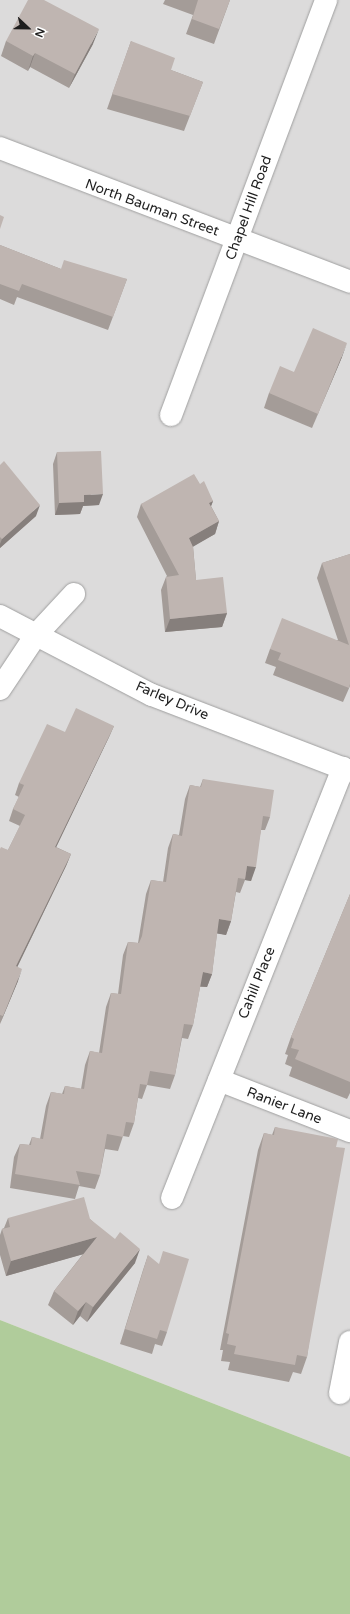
<!DOCTYPE html>
<style>
body{margin:0}
#map{position:relative;width:350px;height:1614px;overflow:hidden;background:#eeeae4;font-family:"Varela Round",sans-serif}
div>[style]{position:absolute}
.residential>*{inset:0;background:#dcdbdb}
.forest>*{inset:0;background:#b0cc9b}
.roads{filter:drop-shadow(0 0 1px #9f9f9f) drop-shadow(0 0 1px #9f9f9f)}
.street>*{height:22px;margin:-11px;padding:0 11px;transform-origin:11px;border-radius:11px;background:#fff}
.wall>*{inset:0;background:#a49c98}
.shaded-wall>*{inset:0;background:#867f7c}
.building>*{inset:0;background:#bfb5b1}
span{translate:-50% -50%;white-space:nowrap;text-align:center;line-height:1.15;-webkit-text-stroke:4px #fff;paint-order:stroke}
.street-label{font-size:14px;color:#1e1e1e}
.north{position:absolute;left:8px;top:8px;width:40px;height:40px;-webkit-text-stroke:3px #fff;paint-order:stroke;rotate:112deg;font-size:11px;font-weight:700;line-height:16px;text-align:center;color:#1e1e1e}
.north::after{content:'';display:block;margin:auto;width:14px;height:18px;background:#1e1e1e;clip-path:polygon(50% 0,100% 100%,50% 72%,0 100%)}
</style>
<div id="map">
<div class="residential">
<i style="clip-path:polygon(0 0,350px 0,350px 1457px,0 1320px)"></i>
</div>
<div class="forest">
<i style="clip-path:polygon(0 1320px,350px 1457px,350px 1614px,0 1614px)"></i>
</div>
<div class="roads">
<div class="street">
<i style="left:0;top:148px;width:375px;rotate:20.9deg"></i>
<i style="left:171px;top:415px;width:443px;rotate:-69.5deg"></i>
<i style="left:0;top:616px;width:171px;rotate:27.5deg"></i>
<i style="left:152px;top:695px;width:212px;rotate:21deg"></i>
<i style="left:0;top:689px;width:65px;rotate:-56.3deg"></i>
<i style="left:36px;top:635px;width:56px;rotate:-47.2deg"></i>
<i style="left:219px;top:1080px;width:141px;rotate:21.3deg"></i>
<i style="left:172px;top:1198px;width:463px;rotate:-68.3deg"></i>
<i style="left:340px;top:1393px;width:52px;rotate:-78.9deg"></i>
</div>
</div>
<div class="wall">
<i style="clip-path:polygon(165px 0,230px 0,214px 44px,186px 34px,193px 15px,163px 4px)"></i>
<i style="clip-path:polygon(6px 41px,93px 44px,69px 88px,30px 67px,28px 71px,1px 56px)"></i>
<i style="clip-path:polygon(131px 41px,171px 70px,203px 82px,184px 131px,107px 109px)"></i>
<i style="clip-path:polygon(0 245px,61px 269px,127px 279px,108px 330px,17px 297px,14px 305px,0 299px)"></i>
<i style="clip-path:polygon(342px 357px,312px 428px,264px 408px,269px 393px,294px 372px)"></i>
<i style="clip-path:polygon(57px 452px,99px 505px,83px 506px,80px 514px,55px 515px,53px 464px)"></i>
<i style="clip-path:polygon(0 465px,36px 516px,0 548px)"></i>
<i style="clip-path:polygon(200px 484px,213px 501px,211px 506px,219px 521px,215px 534px,193px 546px,196px 580px,227px 613px,222px 627px,165px 632px,161px 590px,166px 577px,167px 576px,137px 517px,141px 504px)"></i>
<i style="clip-path:polygon(350px 554px,350px 686px,343px 702px,273px 675px,276px 667px,265px 663px,270px 649px,338px 640px,317px 578px,322px 563px)"></i>
<i style="clip-path:polygon(114px 726px,109px 737px,56px 847px,71px 854px,66px 866px,17px 967px,18px 981px,0 1024px,0 849px,8px 850px,20px 826px,9px 821px,13px 809px,19px 797px,15px 795px,19px 783px,65px 732px)"></i>
<i style="clip-path:polygon(203px 779px,270px 817px,265px 830px,261px 830px,251px 881px,245px 880px,240px 893px,236px 892px,231px 921px,226px 935px,217px 933px,212px 974px,207px 987px,200px 987px,193px 1025px,188px 1039px,182px 1038px,175px 1075px,170px 1089px,147px 1085px,142px 1099px,138px 1098px,134px 1123px,129px 1137px,123px 1136px,118px 1151px,105px 1149px,100px 1175px,95px 1189px,79px 1186px,75px 1199px,10px 1188px,14px 1157px,20px 1144px,29px 1145px,32px 1137px,40px 1139px,46px 1106px,51px 1092px,62px 1094px,65px 1086px,81px 1089px,85px 1065px,90px 1051px,99px 1053px,106px 1007px,111px 993px,118px 994px,123px 955px,128px 942px,138px 943px,146px 894px,151px 880px,163px 882px,168px 848px,173px 834px,179px 835px,185px 799px,190px 785px,200px 787px)"></i>
<i style="clip-path:polygon(350px 894px,350px 1093px,347px 1099px,289px 1076px,292px 1067px,285px 1064px,288px 1055px,285px 1054px,291px 1037px)"></i>
<i style="clip-path:polygon(275px 1127px,336px 1147px,307px 1357px,301px 1374px,293px 1372px,289px 1382px,228px 1370px,230px 1362px,221px 1361px,223px 1350px,220px 1350px,258px 1150px,264px 1133px,272px 1135px)"></i>
<i style="clip-path:polygon(8px 1218px,90px 1219px,135px 1263px,87px 1322px,80px 1316px,73px 1325px,48px 1305px,54px 1291px,83px 1254px,6px 1276px,0 1255px,0 1235px,2px 1229px,4px 1228px)"></i>
<i style="clip-path:polygon(148px 1255px,167px 1332px,162px 1346px,155px 1344px,152px 1354px,120px 1344px,143px 1270px)"></i>
</div>
<div class="shaded-wall">
<i style="clip-path:polygon(99px 29px,93px 44px,69px 88px,75px 74px)"></i>
<i style="clip-path:polygon(35px 53px,30px 67px,28px 71px,33px 56px)"></i>
<i style="clip-path:polygon(347px 343px,342px 357px,312px 428px,318px 414px)"></i>
<i style="clip-path:polygon(103px 494px,99px 505px,83px 506px,80px 514px,55px 515px,59px 503px,84px 495px)"></i>
<i style="clip-path:polygon(213px 501px,208px 514px,209px 503px)"></i>
<i style="clip-path:polygon(40px 505px,36px 516px,0 548px,0 544px,2px 539px)"></i>
<i style="clip-path:polygon(219px 521px,215px 534px,184px 552px,189px 538px)"></i>
<i style="clip-path:polygon(227px 613px,222px 627px,165px 632px,170px 619px)"></i>
<i style="clip-path:polygon(114px 726px,109px 737px,51px 858px,55px 847px)"></i>
<i style="clip-path:polygon(71px 854px,66px 866px,12px 978px,16px 966px)"></i>
<i style="clip-path:polygon(247px 866px,256px 867px,251px 881px,245px 880px)"></i>
<i style="clip-path:polygon(219px 919px,231px 921px,226px 935px,214px 933px)"></i>
<i style="clip-path:polygon(22px 969px,18px 981px,0 1024px,3px 1016px)"></i>
<i style="clip-path:polygon(203px 972px,212px 974px,207px 987px,198px 986px)"></i>
<i style="clip-path:polygon(97px 1237px,91px 1252px,6px 1276px,11px 1261px)"></i>
<i style="clip-path:polygon(140px 1249px,135px 1263px,87px 1322px,93px 1307px)"></i>
<i style="clip-path:polygon(86px 1302px,80px 1316px,73px 1325px,78px 1311px)"></i>
</div>
<div class="building">
<i style="clip-path:polygon(28px 0,44px 0,99px 29px,75px 74px,35px 53px,33px 56px,6px 41px)"></i>
<i style="clip-path:polygon(197px 0,230px 0,219px 29px,192px 19px,198px 0)"></i>
<i style="clip-path:polygon(131px 41px,175px 58px,171px 70px,203px 82px,190px 116px,112px 94px)"></i>
<i style="clip-path:polygon(0 215px,4px 217px,0 229px)"></i>
<i style="clip-path:polygon(0 245px,61px 269px,64px 260px,127px 279px,113px 317px,22px 284px,19px 291px,0 284px)"></i>
<i style="clip-path:polygon(313px 328px,347px 343px,318px 414px,269px 393px,280px 366px,294px 372px)"></i>
<i style="clip-path:polygon(101px 451px,103px 494px,84px 495px,84px 502px,59px 503px,57px 452px)"></i>
<i style="clip-path:polygon(4px 461px,40px 505px,2px 539px,0 537px,0 465px)"></i>
<i style="clip-path:polygon(194px 474px,200px 484px,204px 481px,213px 501px,209px 503px,219px 521px,189px 538px,193px 547px,196px 580px,223px 577px,227px 613px,170px 619px,166px 577px,179px 575px,141px 504px)"></i>
<i style="clip-path:polygon(350px 554px,350px 684px,349px 688px,278px 660px,281px 653px,270px 649px,282px 618px,349px 645px,322px 563px)"></i>
<i style="clip-path:polygon(76px 708px,114px 726px,55px 847px,71px 854px,16px 966px,22px 969px,3px 1016px,0 1015px,0 849px,1px 847px,8px 850px,25px 815px,13px 809px,24px 785px,19px 783px,47px 724px,65px 732px)"></i>
<i style="clip-path:polygon(203px 779px,274px 790px,270px 817px,263px 816px,256px 867px,247px 866px,245px 879px,238px 878px,231px 921px,219px 919px,212px 974px,203px 972px,193px 1025px,184px 1024px,175px 1075px,150px 1071px,147px 1085px,140px 1084px,134px 1123px,126px 1122px,123px 1137px,107px 1134px,100px 1175px,76px 1171px,80px 1185px,15px 1174px,20px 1144px,31px 1145px,32px 1137px,43px 1139px,51px 1092px,64px 1094px,65px 1086px,84px 1089px,90px 1051px,102px 1053px,111px 993px,121px 994px,128px 942px,139px 943px,142px 936px,151px 880px,166px 882px,173px 834px,182px 836px,190px 785px,201px 787px)"></i>
<i style="clip-path:polygon(350px 894px,350px 1082px,295px 1059px,299px 1050px,291px 1048px,294px 1039px,291px 1037px)"></i>
<i style="clip-path:polygon(275px 1127px,338px 1139px,336px 1147px,345px 1148px,307px 1357px,297px 1355px,295px 1365px,234px 1354px,236px 1346px,227px 1344px,229px 1334px,226px 1333px,264px 1133px,274px 1135px)"></i>
<i style="clip-path:polygon(84px 1197px,90px 1219px,115px 1239px,120px 1232px,140px 1249px,93px 1307px,86px 1302px,78px 1311px,54px 1291px,97px 1237px,11px 1261px,2px 1229px,10px 1227px,8px 1218px)"></i>
<i style="clip-path:polygon(163px 1251px,189px 1259px,167px 1332px,160px 1330px,157px 1339px,125px 1329px,148px 1255px,159px 1264px)"></i>
</div>
<div class="street-label">
<span style="left:152px;top:208px;rotate:20deg">North Bauman Street</span>
<span style="left:249px;top:208px;rotate:-70deg">Chapel Hill Road</span>
<span style="left:172px;top:701px;rotate:23deg">Farley Drive</span>
<span style="left:257px;top:983px;rotate:-68deg">Cahill Place</span>
<span style="left:284px;top:1106px;rotate:21deg">Ranier Lane</span>
</div>
<div class="north">N</div>
</div>
